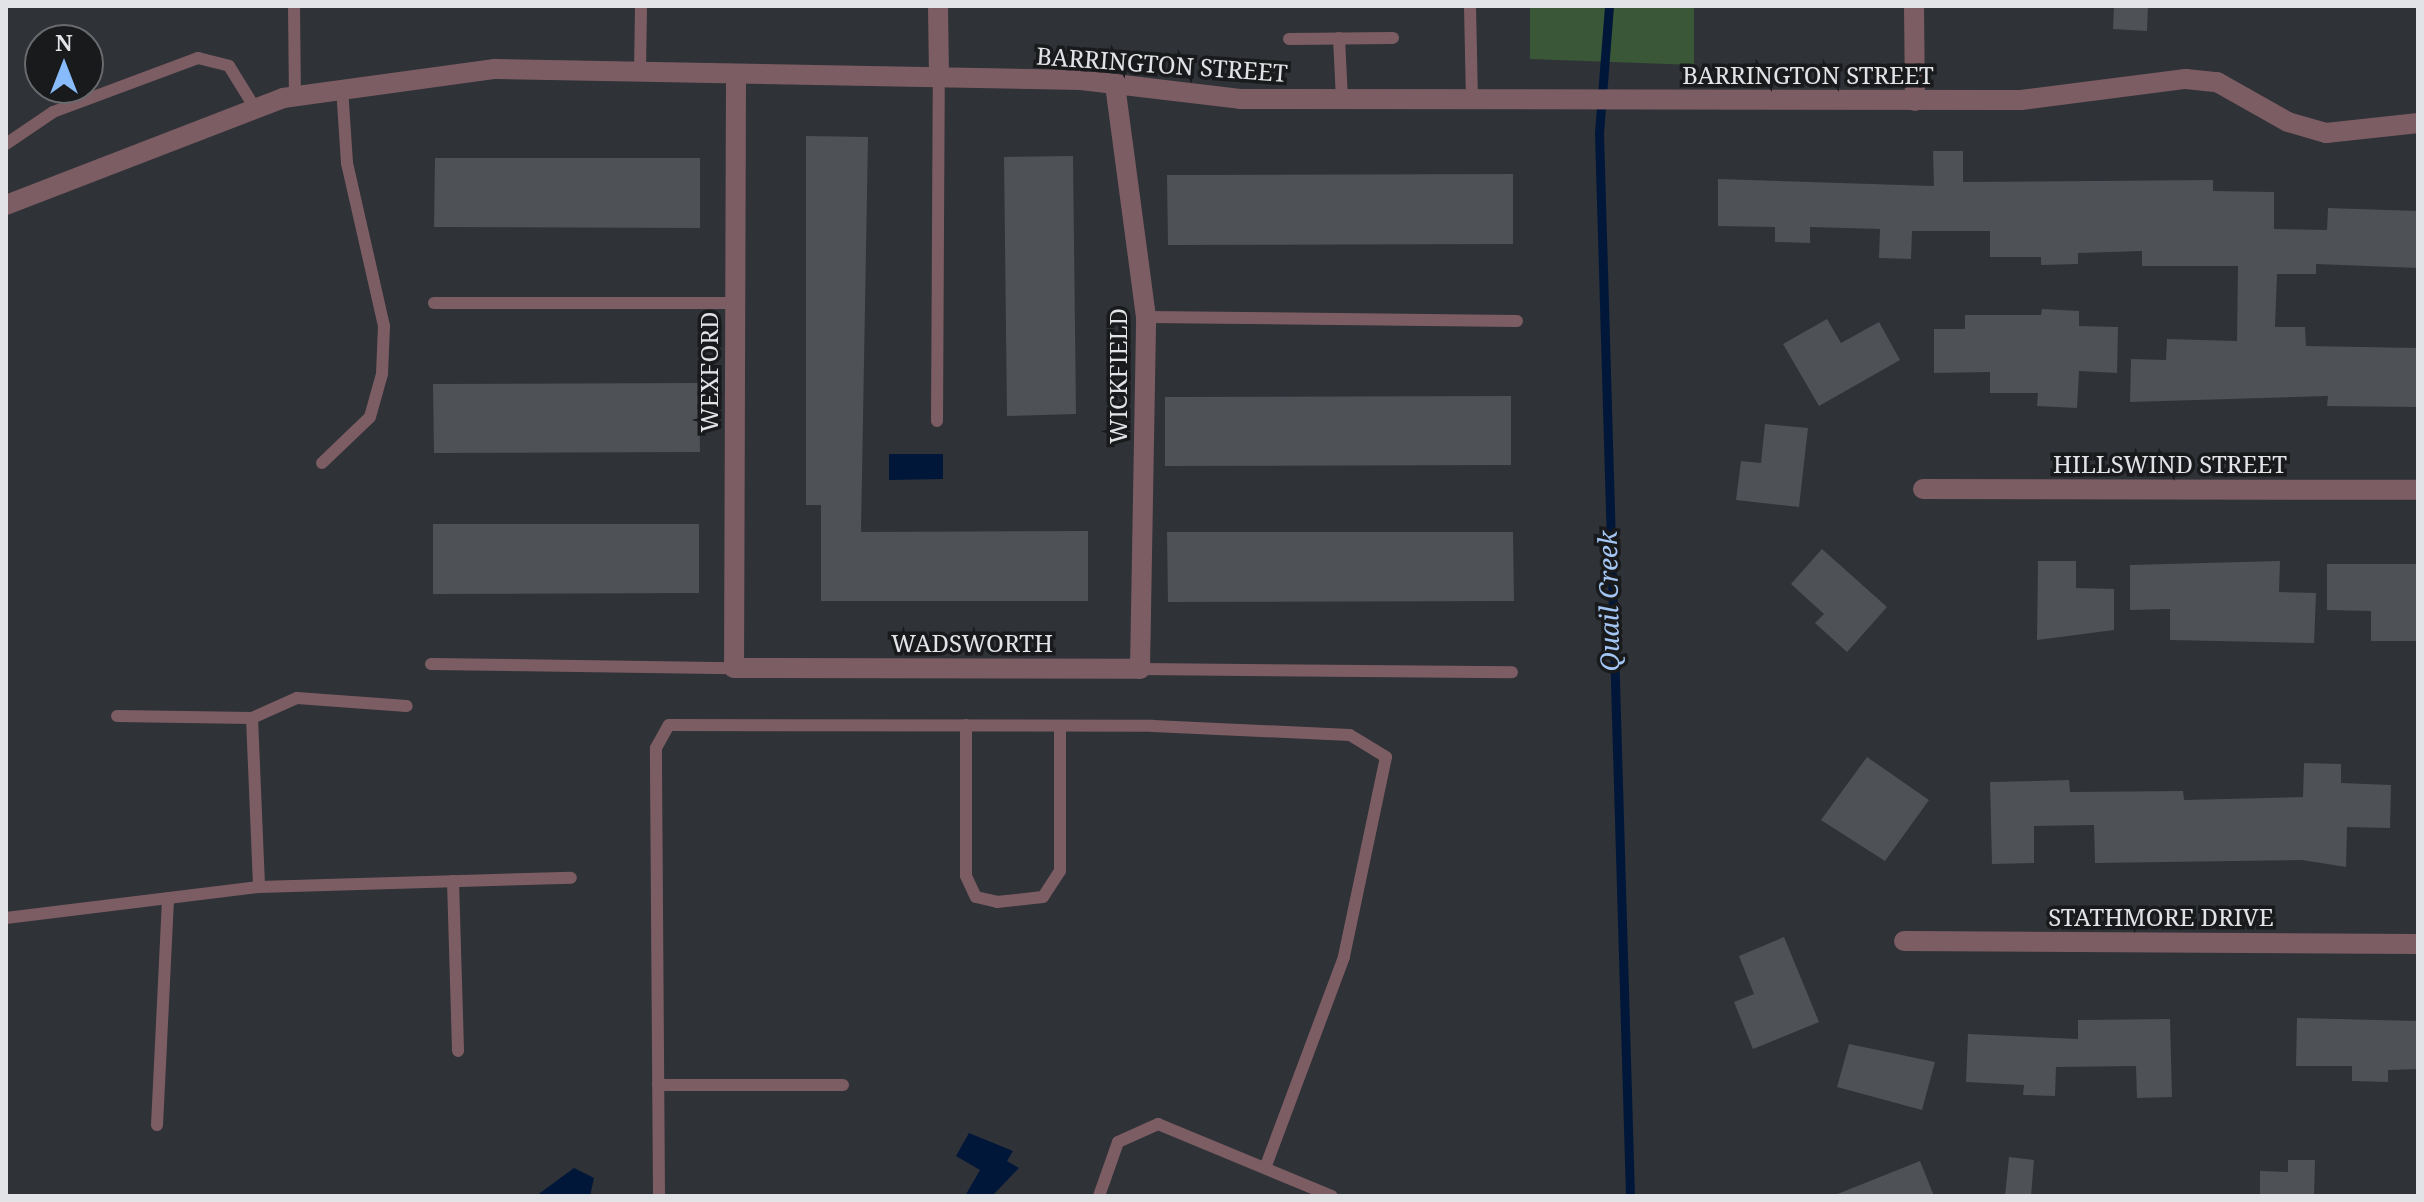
<!DOCTYPE html>
<style>
body{margin:0}
#map{position:relative;width:2424px;height:1202px;overflow:hidden;background:#2f3237;font-family:"Noto Serif",serif}
div>[style]{position:absolute}
.green>*{inset:0;background:#3a5737}
.water>*{inset:0;background:#00173a}
.stream>*{height:9px;margin:-4.5px;padding:0 4.5px;transform-origin:4.5px;border-radius:4.5px;background:#00173a}
.building>*{inset:0;background:#4e5156}
.lane>*{height:12px;margin:-6px;padding:0 6px;transform-origin:6px;border-radius:6px;background:#7d5d64}
.street>*{height:20px;margin:-10px;padding:0 10px;transform-origin:10px;border-radius:10px;background:#7d5d64}
span{translate:-50% -50%;white-space:nowrap;text-align:center;line-height:1.15;-webkit-text-stroke:7px #191a1c;paint-order:stroke}
.street-label{font-size:24px;color:#e1e3e6}
.water-label{font-size:26px;color:#a4c6f4;font-style:italic}
.frame{position:absolute;inset:0;border:8px solid #e1e3e6;pointer-events:none}
.north{position:absolute;left:24px;top:24px;width:80px;height:80px;box-sizing:border-box;background:#191a1c;border:2px solid #696a6d;border-radius:50%;rotate:0deg;font-size:22px;font-weight:700;line-height:32px;text-align:center;color:#e1e3e6}
.north::after{content:'';display:block;margin:auto;width:28px;height:36px;background:#87bbfb;clip-path:polygon(50% 0,100% 100%,50% 72%,0 100%)}
</style>
<div id="map">
<div class="green">
<i style="clip-path:polygon(1530px 6px,1694px 6px,1694px 65px,1530px 59px)"></i>
</div>
<div class="water">
<i style="clip-path:polygon(943px 454px,943px 479px,889px 480px,889px 454px)"></i>
<i style="clip-path:polygon(969px 1133px,1013px 1151px,1007px 1161px,1019px 1168px,992px 1196px,965px 1196px,980px 1170px,956px 1156px)"></i>
<i style="clip-path:polygon(574px 1168px,594px 1178px,590px 1196px,536px 1196px)"></i>
</div>
<div class="stream">
<i style="left:1609px;top:6px;width:127px;rotate:94.5deg"></i>
<i style="left:1599px;top:133px;width:1063px;rotate:88.33deg"></i>
</div>
<div class="building">
<i style="clip-path:polygon(2114px 6px,2148px 6px,2147px 31px,2113px 29px)"></i>
<i style="clip-path:polygon(806px 136px,868px 137px,861px 532px,1088px 531px,1088px 601px,821px 601px,821px 505px,806px 505px)"></i>
<i style="clip-path:polygon(1933px 151px,1963px 151px,1963px 182px,2213px 180px,2213px 191px,2274px 192px,2274px 229px,2327px 230px,2328px 208px,2418px 211px,2418px 268px,2316px 264px,2316px 274px,2277px 274px,2275px 327px,2305px 327px,2306px 346px,2418px 348px,2418px 407px,2327px 406px,2328px 396px,2130px 402px,2131px 359px,2166px 360px,2167px 339px,2237px 341px,2238px 266px,2142px 266px,2142px 251px,2078px 253px,2078px 264px,2041px 265px,2041px 257px,1990px 257px,1990px 231px,1912px 231px,1911px 259px,1879px 258px,1880px 229px,1810px 227px,1810px 243px,1775px 242px,1775px 227px,1718px 226px,1718px 179px,1934px 186px)"></i>
<i style="clip-path:polygon(1073px 156px,1076px 414px,1007px 416px,1004px 157px)"></i>
<i style="clip-path:polygon(435px 158px,700px 158px,700px 228px,434px 227px)"></i>
<i style="clip-path:polygon(1513px 174px,1513px 244px,1168px 245px,1167px 175px)"></i>
<i style="clip-path:polygon(2042px 309px,2079px 311px,2079px 326px,2118px 327px,2117px 373px,2079px 371px,2077px 408px,2037px 406px,2038px 393px,1990px 393px,1990px 372px,1934px 373px,1934px 329px,1965px 329px,1965px 315px,2041px 315px)"></i>
<i style="clip-path:polygon(1827px 319px,1841px 343px,1879px 322px,1900px 360px,1819px 406px,1783px 344px)"></i>
<i style="clip-path:polygon(699px 383px,700px 452px,434px 453px,433px 384px)"></i>
<i style="clip-path:polygon(1511px 396px,1511px 465px,1165px 466px,1165px 397px)"></i>
<i style="clip-path:polygon(1765px 424px,1808px 428px,1799px 507px,1736px 500px,1741px 461px,1761px 463px)"></i>
<i style="clip-path:polygon(433px 524px,699px 524px,699px 593px,433px 594px)"></i>
<i style="clip-path:polygon(1167px 532px,1513px 532px,1514px 601px,1168px 602px)"></i>
<i style="clip-path:polygon(1822px 549px,1887px 607px,1847px 652px,1815px 623px,1824px 614px,1791px 584px)"></i>
<i style="clip-path:polygon(2038px 561px,2076px 561px,2076px 588px,2114px 589px,2114px 630px,2037px 640px)"></i>
<i style="clip-path:polygon(2280px 561px,2279px 592px,2316px 593px,2314px 643px,2170px 640px,2170px 609px,2130px 610px,2130px 565px)"></i>
<i style="clip-path:polygon(2327px 564px,2418px 564px,2418px 641px,2371px 641px,2371px 611px,2327px 610px)"></i>
<i style="clip-path:polygon(1867px 757px,1929px 800px,1885px 861px,1821px 820px)"></i>
<i style="clip-path:polygon(2304px 763px,2341px 764px,2341px 783px,2391px 785px,2390px 828px,2347px 827px,2346px 867px,2302px 860px,2095px 863px,2094px 825px,2034px 826px,2034px 863px,1992px 864px,1990px 782px,2069px 780px,2070px 792px,2183px 791px,2184px 800px,2303px 797px)"></i>
<i style="clip-path:polygon(1784px 937px,1819px 1022px,1753px 1049px,1734px 1002px,1754px 994px,1739px 956px)"></i>
<i style="clip-path:polygon(2297px 1018px,2418px 1021px,2418px 1069px,2388px 1070px,2388px 1082px,2352px 1081px,2352px 1066px,2296px 1066px)"></i>
<i style="clip-path:polygon(2170px 1019px,2172px 1097px,2137px 1098px,2136px 1066px,2056px 1067px,2055px 1096px,2023px 1095px,2024px 1085px,1966px 1082px,1968px 1034px,2078px 1039px,2078px 1020px)"></i>
<i style="clip-path:polygon(1849px 1044px,1935px 1062px,1922px 1110px,1837px 1087px)"></i>
<i style="clip-path:polygon(2009px 1157px,2034px 1160px,2031px 1196px,2005px 1196px)"></i>
<i style="clip-path:polygon(2288px 1160px,2315px 1160px,2314px 1196px,2260px 1196px,2260px 1171px,2288px 1172px)"></i>
<i style="clip-path:polygon(1920px 1161px,1934px 1196px,1835px 1196px,1835px 1195px)"></i>
</div>
<div class="lane">
<i style="left:294px;top:6px;width:90px;rotate:89.4deg"></i>
<i style="left:1470px;top:6px;width:94px;rotate:88.8deg"></i>
<i style="left:1339px;top:38px;width:61px;rotate:87.2deg"></i>
<i style="left:1289px;top:39px;width:104px;rotate:-0.6deg"></i>
<i style="left:640px;top:71px;width:65px;rotate:-89.1deg"></i>
<i style="left:6px;top:144px;width:57px;rotate:-34.2deg"></i>
<i style="left:53px;top:112px;width:155px;rotate:-20.4deg"></i>
<i style="left:198px;top:58px;width:32px;rotate:14deg"></i>
<i style="left:229px;top:66px;width:49px;rotate:58.2deg"></i>
<i style="left:434px;top:303px;width:301px"></i>
<i style="left:1146px;top:317px;width:371px;rotate:0.6deg"></i>
<i style="left:937px;top:421px;width:343px;rotate:-89.7deg"></i>
<i style="left:322px;top:463px;width:66px;rotate:-43.8deg"></i>
<i style="left:370px;top:417px;width:45px;rotate:-74.4deg"></i>
<i style="left:382px;top:374px;width:48px;rotate:-87.6deg"></i>
<i style="left:384px;top:326px;width:167px;rotate:-102.8deg"></i>
<i style="left:347px;top:163px;width:76px;rotate:-93.8deg"></i>
<i style="left:431px;top:664px;width:303px;rotate:0.8deg"></i>
<i style="left:1140px;top:669px;width:372px;rotate:0.5deg"></i>
<i style="left:117px;top:716px;width:135px;rotate:0.8deg"></i>
<i style="left:252px;top:718px;width:169px;rotate:87.6deg"></i>
<i style="left:252px;top:718px;width:49px;rotate:-24deg"></i>
<i style="left:297px;top:698px;width:110px;rotate:4.2deg"></i>
<i style="left:966px;top:725px;width:151px;rotate:90deg"></i>
<i style="left:966px;top:876px;width:23px;rotate:65deg"></i>
<i style="left:976px;top:897px;width:22px;rotate:13deg"></i>
<i style="left:997px;top:902px;width:46px;rotate:-6.2deg"></i>
<i style="left:1043px;top:897px;width:31px;rotate:-57deg"></i>
<i style="left:1060px;top:871px;width:145px;rotate:-90deg"></i>
<i style="left:453px;top:881px;width:170px;rotate:88.3deg"></i>
<i style="left:6px;top:918px;width:255px;rotate:-7deg"></i>
<i style="left:259px;top:887px;width:312px;rotate:-1.7deg"></i>
<i style="left:658px;top:1085px;width:185px"></i>
<i style="left:157px;top:1125px;width:227px;rotate:-87.2deg"></i>
<i style="left:659px;top:1196px;width:448px;rotate:-90.4deg"></i>
<i style="left:656px;top:748px;width:26px;rotate:-61deg"></i>
<i style="left:669px;top:725px;width:484px;rotate:0.1deg"></i>
<i style="left:1153px;top:726px;width:197px;rotate:2.6deg"></i>
<i style="left:1350px;top:735px;width:42px;rotate:31.4deg"></i>
<i style="left:1386px;top:757px;width:204px;rotate:101.9deg"></i>
<i style="left:1344px;top:957px;width:225px;rotate:110.5deg"></i>
<i style="left:1099px;top:1196px;width:57px;rotate:-70.6deg"></i>
<i style="left:1118px;top:1142px;width:44px;rotate:-24.2deg"></i>
<i style="left:1158px;top:1124px;width:188px;rotate:22.5deg"></i>
</div>
<div class="street">
<i style="left:938px;top:6px;width:72px;rotate:89.2deg"></i>
<i style="left:1914px;top:6px;width:95px;rotate:89.4deg"></i>
<i style="left:736px;top:76px;width:592px;rotate:90.19deg"></i>
<i style="left:734px;top:668px;width:406px;rotate:0.1deg"></i>
<i style="left:1140px;top:669px;width:352px;rotate:-89deg"></i>
<i style="left:1146px;top:317px;width:235px;rotate:-97.6deg"></i>
<i style="left:6px;top:205px;width:297px;rotate:-21.1deg"></i>
<i style="left:283px;top:98px;width:214px;rotate:-7.8deg"></i>
<i style="left:495px;top:69px;width:586px;rotate:1.08deg"></i>
<i style="left:1081px;top:80px;width:160px;rotate:6.8deg"></i>
<i style="left:1240px;top:99px;width:781px;rotate:0.07deg"></i>
<i style="left:2021px;top:100px;width:166px;rotate:-7.3deg"></i>
<i style="left:2186px;top:79px;width:31px;rotate:6deg"></i>
<i style="left:2217px;top:82px;width:81px;rotate:29.4deg"></i>
<i style="left:2288px;top:122px;width:40px;rotate:16deg"></i>
<i style="left:2326px;top:133px;width:93px;rotate:-6.2deg"></i>
<i style="left:1923px;top:489px;width:495px;rotate:0.1deg"></i>
<i style="left:1904px;top:941px;width:514px;rotate:0.33deg"></i>
</div>
<div class="street-label">
<span style="left:1162px;top:64px;rotate:4deg">BARRINGTON STREET</span>
<span style="left:1808px;top:75px">BARRINGTON STREET</span>
<span style="left:709px;top:372px;rotate:-90deg">WEXFORD</span>
<span style="left:1118px;top:376px;rotate:-90deg">WICKFIELD</span>
<span style="left:2170px;top:464px">HILLSWIND STREET</span>
<span style="left:972px;top:643px">WADSWORTH</span>
<span style="left:2161px;top:917px">STATHMORE DRIVE</span>
</div>
<div class="water-label">
<span style="left:1609px;top:601px;rotate:-91deg">Quail Creek</span>
</div>
<div class="frame"></div>
<div class="north">N</div>
</div>
